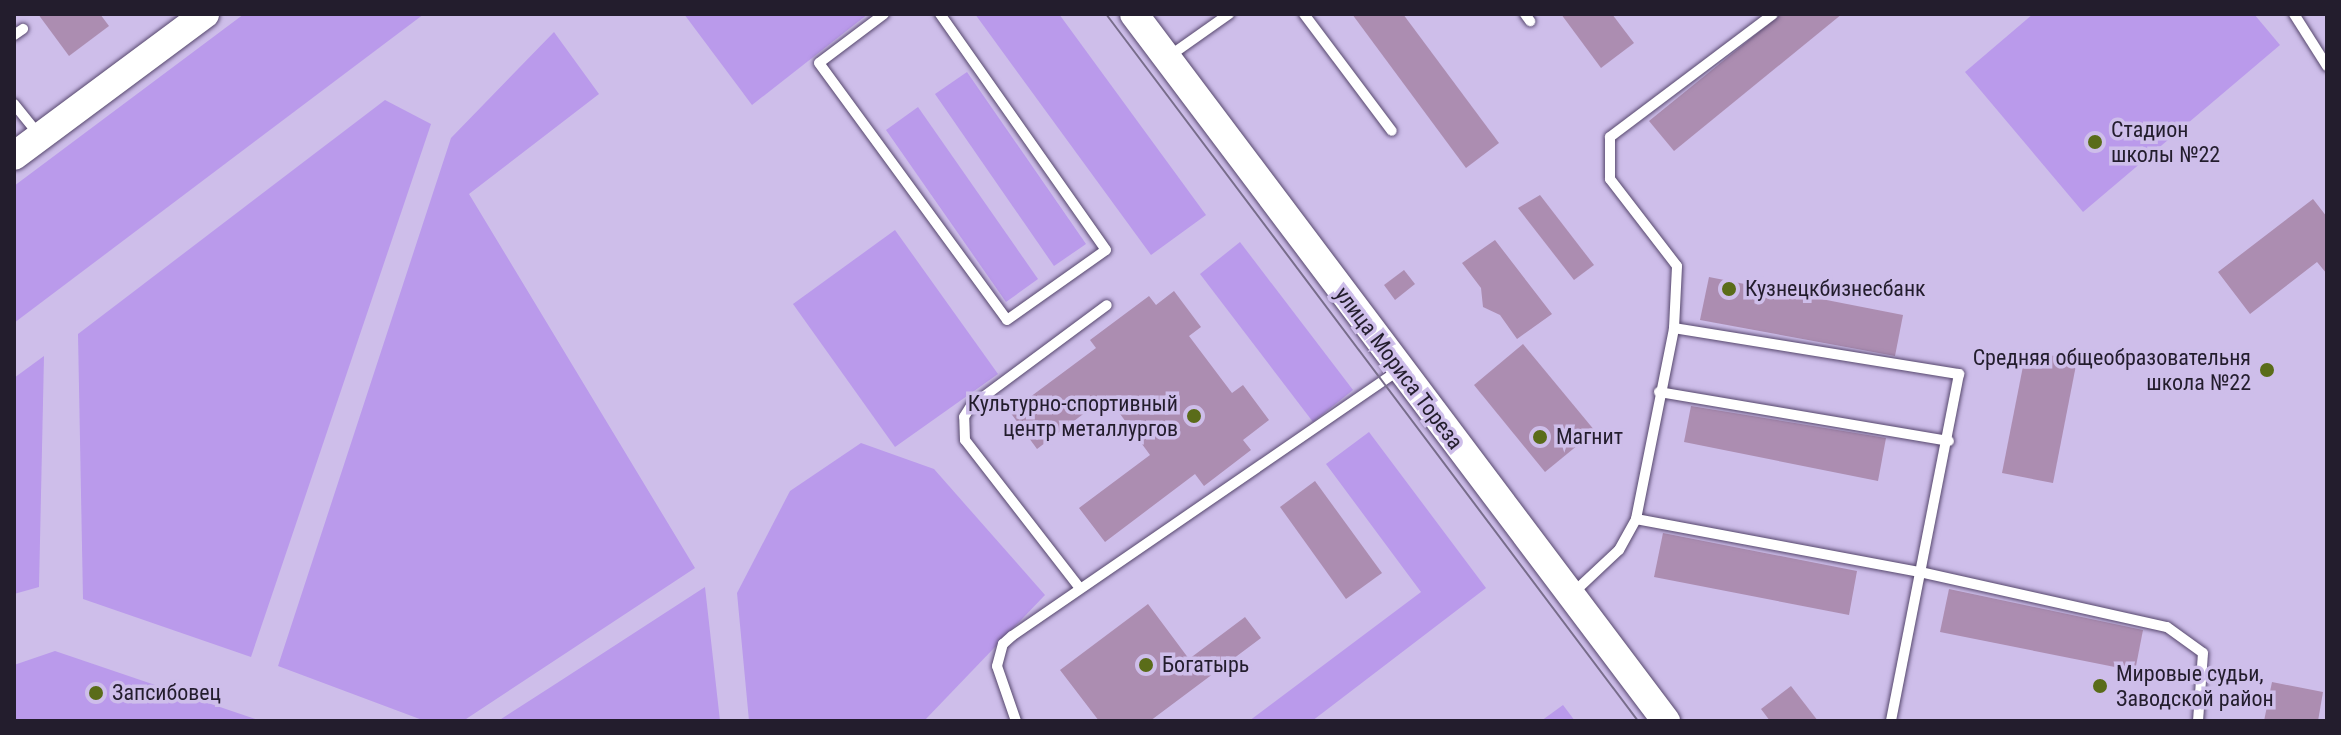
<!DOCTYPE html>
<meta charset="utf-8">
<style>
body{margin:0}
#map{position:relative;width:2341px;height:735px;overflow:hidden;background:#cebeea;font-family:"Roboto Condensed",sans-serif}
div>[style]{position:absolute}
.green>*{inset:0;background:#ba9aeb}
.building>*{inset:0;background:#ac8db1}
.roads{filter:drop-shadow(0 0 2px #56476d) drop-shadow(0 0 2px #56476d)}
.lane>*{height:10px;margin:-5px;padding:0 5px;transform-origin:5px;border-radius:5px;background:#fff}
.secondary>*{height:28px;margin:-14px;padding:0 14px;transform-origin:14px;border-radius:14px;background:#fff}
.tram>*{height:2px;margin:-1px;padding:0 1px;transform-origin:1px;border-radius:1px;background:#786d8b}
.dots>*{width:22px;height:22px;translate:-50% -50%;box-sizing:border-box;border:4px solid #cebeea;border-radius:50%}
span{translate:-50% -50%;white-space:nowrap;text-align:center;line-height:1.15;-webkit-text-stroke:7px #cebeea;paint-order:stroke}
.poi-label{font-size:22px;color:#231d2d}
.left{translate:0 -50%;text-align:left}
.right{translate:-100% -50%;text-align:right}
.street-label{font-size:22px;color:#231d2d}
.frame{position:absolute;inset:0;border:16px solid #231d2d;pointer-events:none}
</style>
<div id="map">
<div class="green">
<i style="clip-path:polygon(244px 14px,424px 14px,14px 323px,14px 186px)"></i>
<i style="clip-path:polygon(684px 14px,868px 14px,752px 105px)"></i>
<i style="clip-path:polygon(975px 14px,1059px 14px,1206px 215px,1151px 255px)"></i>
<i style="clip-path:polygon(2033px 14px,2254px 14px,2280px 45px,2083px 212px,1965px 72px)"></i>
<i style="clip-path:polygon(554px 32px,599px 94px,469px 194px,695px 568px,463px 721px,425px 721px,278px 666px,451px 138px)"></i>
<i style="clip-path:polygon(967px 72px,1086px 244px,1054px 266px,935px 94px)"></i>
<i style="clip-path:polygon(385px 100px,431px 124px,251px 657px,83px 599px,78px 334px)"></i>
<i style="clip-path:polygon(918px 107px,1038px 279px,1006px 302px,886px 130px)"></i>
<i style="clip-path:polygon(895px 230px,998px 374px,895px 447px,793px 304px)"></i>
<i style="clip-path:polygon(1240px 242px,1353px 390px,1313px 422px,1200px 274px)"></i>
<i style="clip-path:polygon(44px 356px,39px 587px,14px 594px,14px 378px)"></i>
<i style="clip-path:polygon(1369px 432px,1486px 588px,1312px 721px,1249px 721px,1421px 592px,1326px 464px)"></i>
<i style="clip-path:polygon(861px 443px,934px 469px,1045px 595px,924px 721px,749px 721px,737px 593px,790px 491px)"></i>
<i style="clip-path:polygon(705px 587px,720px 721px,498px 721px,557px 683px)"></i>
<i style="clip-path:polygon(55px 651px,261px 721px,14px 721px,14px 665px)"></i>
<i style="clip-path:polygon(1563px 705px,1575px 721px,1541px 721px)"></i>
</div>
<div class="building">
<i style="clip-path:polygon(38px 14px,100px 14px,109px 26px,69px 56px)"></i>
<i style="clip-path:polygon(1352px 14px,1403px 14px,1499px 143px,1466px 168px)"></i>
<i style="clip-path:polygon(1561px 14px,1612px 14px,1634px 43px,1601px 68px)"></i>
<i style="clip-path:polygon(1781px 14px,1842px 14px,1674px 151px,1649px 121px)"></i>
<i style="clip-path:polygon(1540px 195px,1594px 265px,1574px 280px,1518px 208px)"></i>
<i style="clip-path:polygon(2313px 199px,2327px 217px,2327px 274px,2317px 262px,2250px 314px,2218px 272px)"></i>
<i style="clip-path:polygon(1495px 240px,1552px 314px,1517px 339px,1500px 315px,1483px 307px,1481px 288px,1462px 263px)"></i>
<i style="clip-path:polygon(1404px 270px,1415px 284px,1395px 300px,1384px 285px)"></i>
<i style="clip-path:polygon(1709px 277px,1903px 315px,1895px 356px,1700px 320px)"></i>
<i style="clip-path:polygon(1174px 291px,1201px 327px,1189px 336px,1232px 393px,1243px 385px,1269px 420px,1243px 440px,1251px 450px,1204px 486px,1195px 474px,1105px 542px,1079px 508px,1150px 455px,1107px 396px,1037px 449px,1010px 412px,1096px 348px,1090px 340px,1149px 296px,1156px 305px)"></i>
<i style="clip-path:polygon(1523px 344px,1595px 431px,1545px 472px,1474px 385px)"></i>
<i style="clip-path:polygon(2026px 351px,2077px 360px,2053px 483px,2002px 473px)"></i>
<i style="clip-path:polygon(1691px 406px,1886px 438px,1878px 481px,1684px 442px)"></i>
<i style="clip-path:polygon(1315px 481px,1382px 573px,1346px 599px,1280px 507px)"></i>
<i style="clip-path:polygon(1663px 533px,1857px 571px,1849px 615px,1654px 577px)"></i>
<i style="clip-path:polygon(1949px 589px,2143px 630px,2135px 671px,1940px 632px)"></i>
<i style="clip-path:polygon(1148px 604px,1189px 659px,1245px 617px,1261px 638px,1150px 721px,1099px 721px,1060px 670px)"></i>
<i style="clip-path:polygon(2272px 682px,2323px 692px,2318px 721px,2264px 721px)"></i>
<i style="clip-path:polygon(1791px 686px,1818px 721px,1770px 721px,1761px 709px)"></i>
</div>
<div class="roads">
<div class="lane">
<i style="left:884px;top:14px;width:81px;rotate:143deg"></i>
<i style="left:819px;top:63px;width:318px;rotate:53.8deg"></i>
<i style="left:1007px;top:320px;width:121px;rotate:-35.3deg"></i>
<i style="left:1106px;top:250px;width:289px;rotate:-125.1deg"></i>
<i style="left:1304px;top:14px;width:146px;rotate:53.1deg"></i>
<i style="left:1525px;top:14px;width:9px;rotate:54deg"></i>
<i style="left:2294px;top:14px;width:62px;rotate:57.6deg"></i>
<i style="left:14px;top:35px;width:11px;rotate:-34deg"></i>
<i style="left:1168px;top:57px;width:75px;rotate:-35.2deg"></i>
<i style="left:14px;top:104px;width:40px;rotate:51deg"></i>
<i style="left:1674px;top:328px;width:289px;rotate:9.2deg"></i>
<i style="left:1959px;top:374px;width:354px;rotate:101.1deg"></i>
<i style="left:1659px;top:392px;width:294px;rotate:9.6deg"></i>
<i style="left:1636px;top:519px;width:289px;rotate:10.6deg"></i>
<i style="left:1920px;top:572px;width:253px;rotate:12.6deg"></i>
<i style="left:2167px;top:627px;width:44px;rotate:35.8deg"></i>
<i style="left:2203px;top:653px;width:68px;rotate:94.2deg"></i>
<i style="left:1079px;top:587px;width:186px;rotate:-127.8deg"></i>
<i style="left:965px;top:440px;width:23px;rotate:-92deg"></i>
<i style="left:964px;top:417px;width:13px;rotate:-58deg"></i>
<i style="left:971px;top:406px;width:169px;rotate:-36.6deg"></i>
<i style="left:1573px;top:593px;width:63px;rotate:-43.1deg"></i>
<i style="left:1619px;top:550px;width:35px;rotate:-61deg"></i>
<i style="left:1636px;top:519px;width:195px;rotate:-78.7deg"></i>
<i style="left:1674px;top:328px;width:62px;rotate:-87.2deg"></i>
<i style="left:1677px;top:266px;width:110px;rotate:-127.6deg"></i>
<i style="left:1610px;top:179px;width:42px;rotate:-90deg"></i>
<i style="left:1610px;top:137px;width:204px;rotate:-37deg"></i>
<i style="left:1016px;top:721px;width:58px;rotate:-109.1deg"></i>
<i style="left:997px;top:666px;width:23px;rotate:-75deg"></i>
<i style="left:1003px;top:644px;width:12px;rotate:-42deg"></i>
<i style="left:1012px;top:636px;width:468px;rotate:-34.5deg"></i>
</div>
<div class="secondary">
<i style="left:1134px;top:14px;width:885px;rotate:53.04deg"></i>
<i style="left:14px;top:156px;width:238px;rotate:-36.6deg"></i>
</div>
</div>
<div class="tram">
<i style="left:1106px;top:14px;width:885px;rotate:53.04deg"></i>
</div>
<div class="dots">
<i style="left:2095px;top:142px;background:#5a6c19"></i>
<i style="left:1729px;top:289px;background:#5a6c19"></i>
<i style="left:2267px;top:370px;background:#5a6c19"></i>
<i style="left:1194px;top:416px;background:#5a6c19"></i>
<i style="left:1540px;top:437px;background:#5a6c19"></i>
<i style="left:1146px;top:665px;background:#5a6c19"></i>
<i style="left:2100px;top:686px;background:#5a6c19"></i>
<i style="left:96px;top:693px;background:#5a6c19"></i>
</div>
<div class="poi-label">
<span class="left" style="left:2111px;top:142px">Стадион<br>школы №22</span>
<span class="left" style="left:1745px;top:289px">Кузнецкбизнесбанк</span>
<span class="right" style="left:2251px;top:370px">Средняя общеобразовательня<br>школа №22</span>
<span class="right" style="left:1178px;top:416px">Культурно-спортивный<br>центр металлургов</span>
<span class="left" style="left:1556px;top:437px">Магнит</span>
<span class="left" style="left:1162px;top:665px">Богатырь</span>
<span class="left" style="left:2116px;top:686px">Мировые судьи,<br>Заводской район</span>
<span class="left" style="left:112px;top:693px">Запсибовец</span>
</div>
<div class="street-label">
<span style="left:1399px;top:368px;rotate:53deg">улица Мориса Тореза</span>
</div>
<div class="frame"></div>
</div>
